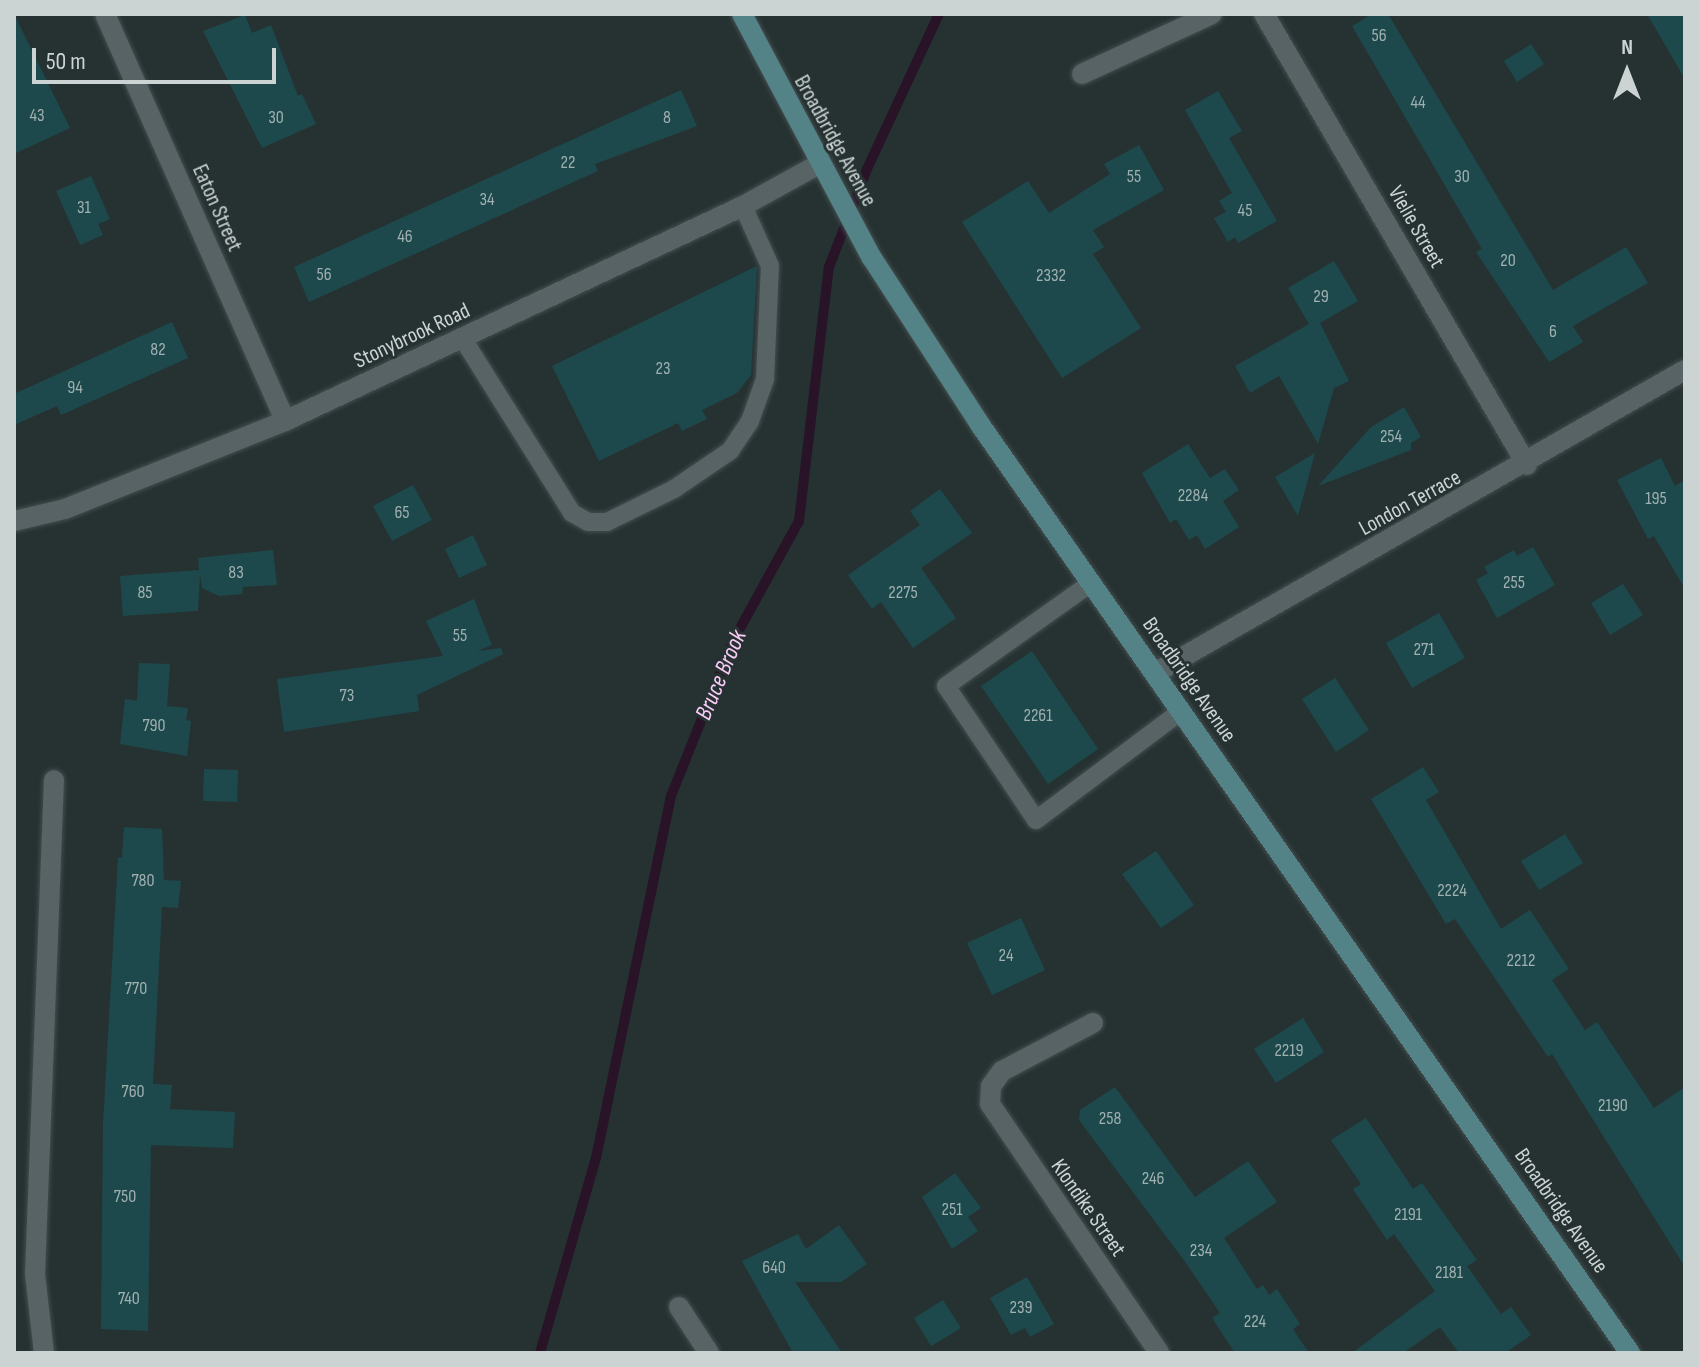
<!DOCTYPE html>
<style>
body{margin:0}
#map{position:relative;width:1699px;height:1367px;overflow:hidden;background:#263232;font-family:"Sofia Sans Condensed",sans-serif}
div>[style]{position:absolute}
.stream>*{height:10px;margin:-5px;padding:0 5px;transform-origin:5px;border-radius:5px;background:#281327}
.building>*{inset:0;background:#1d494c}
.roads{filter:drop-shadow(0 0 2px #444d4e) drop-shadow(0 0 2px #444d4e)}
.lane>*{height:18px;margin:-9px;padding:0 9px;transform-origin:9px;border-radius:9px;background:#576364}
.street>*{height:20px;margin:-10px;padding:0 10px;transform-origin:10px;border-radius:10px;background:#576364}
.secondary>*{height:20px;margin:-10px;padding:0 10px;transform-origin:10px;border-radius:10px;background:#548387}
span{translate:-50% -50%;white-space:nowrap;text-align:center;line-height:1.15;-webkit-text-stroke:6px #263232;paint-order:stroke}
.number-label{font-size:18px;color:#a0b0b1}
.number-label span{-webkit-text-stroke-width:0}
.street-label{font-size:22px;color:#ccd3d3}
.water-label{font-size:24px;color:#faccf8;font-style:italic}
.frame{position:absolute;inset:0;border:16px solid #ccd3d3;pointer-events:none}
.north{position:absolute;left:1587px;top:32px;width:80px;height:80px;-webkit-text-stroke:6px #263232;paint-order:stroke;rotate:0deg;font-size:22px;font-weight:700;line-height:32px;text-align:center;color:#ccd3d3}
.north::after{content:'';display:block;margin:auto;width:28px;height:36px;background:#ccd3d3;clip-path:polygon(50% 0,100% 100%,50% 72%,0 100%)}
.scale{position:absolute;left:32px;top:48px;width:244px;height:36px;box-sizing:border-box;border:4px solid #ccd3d3;border-top:0;padding-left:10px;font-size:24px;line-height:28px;white-space:nowrap;color:#ccd3d3;-webkit-text-stroke:6px #263232;paint-order:stroke}
</style>
<div id="map">
<div class="stream">
<i style="left:540px;top:1353px;width:203px;rotate:-74deg"></i>
<i style="left:596px;top:1158px;width:370px;rotate:-78.3deg"></i>
<i style="left:671px;top:796px;width:167px;rotate:-68.2deg"></i>
<i style="left:733px;top:641px;width:137px;rotate:-61.2deg"></i>
<i style="left:799px;top:521px;width:256px;rotate:-83.3deg"></i>
<i style="left:829px;top:267px;width:105px;rotate:-68.8deg"></i>
<i style="left:867px;top:169px;width:171px;rotate:-65.1deg"></i>
</div>
<div class="building">
<i style="clip-path:polygon(14px 14px,70px 128px,14px 154px)"></i>
<i style="clip-path:polygon(1372px 14px,1388px 14px,1553px 290px,1626px 247px,1648px 283px,1573px 326px,1583px 342px,1549px 362px,1476px 252px,1482px 249px,1352px 26px)"></i>
<i style="clip-path:polygon(1647px 14px,1685px 14px,1685px 79px)"></i>
<i style="clip-path:polygon(245px 15px,252px 33px,271px 25px,298px 96px,302px 94px,316px 124px,262px 148px,203px 31px)"></i>
<i style="clip-path:polygon(1531px 44px,1544px 64px,1517px 82px,1504px 61px)"></i>
<i style="clip-path:polygon(681px 90px,697px 126px,595px 164px,598px 171px,309px 302px,294px 267px)"></i>
<i style="clip-path:polygon(1218px 91px,1242px 131px,1229px 138px,1277px 221px,1238px 243px,1235px 237px,1228px 242px,1214px 218px,1226px 212px,1219px 201px,1232px 193px,1185px 110px)"></i>
<i style="clip-path:polygon(1139px 145px,1164px 190px,1093px 230px,1104px 247px,1093px 254px,1141px 328px,1062px 378px,962px 222px,1028px 181px,1049px 213px,1110px 174px,1104px 164px)"></i>
<i style="clip-path:polygon(91px 176px,110px 219px,98px 224px,103px 235px,80px 245px,56px 191px)"></i>
<i style="clip-path:polygon(1334px 261px,1358px 301px,1320px 323px,1349px 381px,1334px 388px,1318px 444px,1279px 376px,1250px 393px,1235px 366px,1309px 324px,1288px 288px)"></i>
<i style="clip-path:polygon(757px 266px,751px 375px,737px 393px,702px 410px,707px 419px,682px 431px,678px 423px,599px 461px,552px 366px)"></i>
<i style="clip-path:polygon(172px 322px,188px 358px,61px 415px,57px 406px,14px 425px,14px 394px)"></i>
<i style="clip-path:polygon(1404px 407px,1421px 437px,1411px 443px,1411px 450px,1318px 486px,1371px 427px)"></i>
<i style="clip-path:polygon(1188px 444px,1210px 478px,1225px 469px,1239px 490px,1223px 501px,1239px 527px,1205px 549px,1197px 535px,1189px 540px,1176px 519px,1170px 523px,1142px 473px)"></i>
<i style="clip-path:polygon(1315px 453px,1298px 516px,1275px 477px)"></i>
<i style="clip-path:polygon(1661px 458px,1675px 486px,1685px 480px,1685px 589px,1654px 536px,1648px 539px,1617px 480px)"></i>
<i style="clip-path:polygon(413px 485px,432px 520px,392px 541px,373px 506px)"></i>
<i style="clip-path:polygon(940px 489px,972px 533px,921px 568px,956px 618px,913px 648px,881px 602px,872px 609px,848px 575px,920px 525px,910px 511px)"></i>
<i style="clip-path:polygon(473px 535px,487px 565px,459px 578px,445px 549px)"></i>
<i style="clip-path:polygon(1533px 547px,1555px 585px,1497px 618px,1476px 580px,1488px 573px,1484px 567px,1514px 550px,1517px 556px)"></i>
<i style="clip-path:polygon(273px 550px,277px 585px,243px 587px,242px 594px,219px 596px,202px 588px,200px 574px,198px 611px,123px 616px,120px 576px,199px 570px,198px 558px)"></i>
<i style="clip-path:polygon(1623px 584px,1643px 615px,1610px 635px,1591px 603px)"></i>
<i style="clip-path:polygon(474px 599px,492px 645px,477px 651px,501px 648px,503px 654px,417px 695px,419px 711px,284px 732px,277px 679px,443px 656px,426px 621px)"></i>
<i style="clip-path:polygon(1439px 613px,1465px 658px,1412px 688px,1386px 643px)"></i>
<i style="clip-path:polygon(1032px 651px,1098px 749px,1048px 784px,981px 686px)"></i>
<i style="clip-path:polygon(139px 663px,170px 664px,167px 706px,188px 708px,186px 720px,191px 721px,187px 756px,120px 744px,125px 699px,137px 701px)"></i>
<i style="clip-path:polygon(1335px 678px,1369px 730px,1336px 752px,1302px 699px)"></i>
<i style="clip-path:polygon(1423px 767px,1439px 792px,1426px 800px,1501px 929px,1530px 910px,1569px 969px,1552px 980px,1585px 1030px,1597px 1022px,1654px 1108px,1685px 1087px,1685px 1267px,1552px 1054px,1548px 1057px,1455px 919px,1446px 924px,1371px 799px)"></i>
<i style="clip-path:polygon(204px 769px,238px 770px,237px 802px,203px 801px)"></i>
<i style="clip-path:polygon(124px 827px,162px 829px,164px 880px,181px 881px,178px 908px,162px 907px,153px 1084px,172px 1085px,170px 1109px,235px 1112px,233px 1148px,151px 1145px,148px 1331px,101px 1329px,103px 1125px,118px 857px,122px 858px)"></i>
<i style="clip-path:polygon(1565px 834px,1583px 863px,1539px 890px,1521px 861px)"></i>
<i style="clip-path:polygon(1156px 851px,1194px 905px,1161px 928px,1122px 874px)"></i>
<i style="clip-path:polygon(1021px 918px,1045px 970px,992px 995px,967px 943px)"></i>
<i style="clip-path:polygon(1303px 1018px,1324px 1052px,1276px 1083px,1254px 1049px)"></i>
<i style="clip-path:polygon(1115px 1087px,1195px 1197px,1248px 1161px,1277px 1202px,1224px 1238px,1257px 1289px,1263px 1285px,1269px 1295px,1277px 1289px,1300px 1324px,1293px 1329px,1309px 1353px,1235px 1353px,1212px 1318px,1220px 1313px,1186px 1263px,1079px 1120px,1080px 1110px)"></i>
<i style="clip-path:polygon(1366px 1118px,1413px 1189px,1422px 1183px,1477px 1260px,1467px 1266px,1501px 1314px,1511px 1307px,1531px 1335px,1505px 1353px,1459px 1353px,1440px 1327px,1403px 1353px,1352px 1353px,1435px 1291px,1394px 1234px,1387px 1240px,1353px 1189px,1361px 1184px,1331px 1140px)"></i>
<i style="clip-path:polygon(955px 1173px,981px 1208px,968px 1217px,978px 1231px,952px 1249px,922px 1197px)"></i>
<i style="clip-path:polygon(839px 1225px,867px 1264px,841px 1282px,795px 1282px,842px 1353px,793px 1353px,742px 1261px,798px 1234px,806px 1249px)"></i>
<i style="clip-path:polygon(1027px 1277px,1054px 1324px,1030px 1337px,1025px 1328px,1011px 1335px,990px 1298px)"></i>
<i style="clip-path:polygon(943px 1300px,961px 1328px,931px 1346px,914px 1318px)"></i>
</div>
<div class="roads">
<div class="lane">
<i style="left:463px;top:339px;width:205px;rotate:57.9deg"></i>
<i style="left:572px;top:513px;width:18px;rotate:29deg"></i>
<i style="left:588px;top:522px;width:19px"></i>
<i style="left:607px;top:522px;width:75px;rotate:-26.2deg"></i>
<i style="left:674px;top:489px;width:68px;rotate:-34.2deg"></i>
<i style="left:730px;top:451px;width:36px;rotate:-56deg"></i>
<i style="left:750px;top:421px;width:45px;rotate:-70.3deg"></i>
<i style="left:765px;top:379px;width:113px;rotate:-87.5deg"></i>
<i style="left:770px;top:266px;width:66px;rotate:-114.2deg"></i>
<i style="left:1091px;top:583px;width:178px;rotate:144.6deg"></i>
<i style="left:946px;top:686px;width:161px;rotate:56.1deg"></i>
<i style="left:1036px;top:820px;width:181px;rotate:-36.9deg"></i>
</div>
<div class="street">
<i style="left:105px;top:14px;width:445px;rotate:66.1deg"></i>
<i style="left:1264px;top:14px;width:522px;rotate:59.75deg"></i>
<i style="left:1082px;top:74px;width:143px;rotate:-24.8deg"></i>
<i style="left:14px;top:521px;width:52px;rotate:-13.2deg"></i>
<i style="left:65px;top:509px;width:237px;rotate:-21.8deg"></i>
<i style="left:285px;top:421px;width:506px;rotate:-25.15deg"></i>
<i style="left:743px;top:206px;width:87px;rotate:-28.9deg"></i>
<i style="left:1155px;top:673px;width:610px;rotate:-29.76deg"></i>
<i style="left:1093px;top:1023px;width:103px;rotate:152.2deg"></i>
<i style="left:1002px;top:1071px;width:19px;rotate:126deg"></i>
<i style="left:991px;top:1086px;width:18px;rotate:93deg"></i>
<i style="left:990px;top:1104px;width:301px;rotate:55.8deg"></i>
<i style="left:679px;top:1307px;width:55px;rotate:56.9deg"></i>
<i style="left:44px;top:1353px;width:80px;rotate:-96.5deg"></i>
<i style="left:35px;top:1274px;width:494px;rotate:-87.8deg"></i>
</div>
<div class="secondary">
<i style="left:742px;top:14px;width:276px;rotate:62deg"></i>
<i style="left:872px;top:258px;width:200px;rotate:57deg"></i>
<i style="left:981px;top:426px;width:1132px;rotate:55deg"></i>
</div>
</div>
<div class="number-label">
<span style="left:1379px;top:36px">56</span>
<span style="left:1418px;top:103px">44</span>
<span style="left:37px;top:116px">43</span>
<span style="left:276px;top:118px">30</span>
<span style="left:667px;top:118px">8</span>
<span style="left:568px;top:163px">22</span>
<span style="left:1134px;top:177px">55</span>
<span style="left:1462px;top:177px">30</span>
<span style="left:487px;top:200px">34</span>
<span style="left:84px;top:208px">31</span>
<span style="left:1245px;top:211px">45</span>
<span style="left:405px;top:237px">46</span>
<span style="left:1508px;top:261px">20</span>
<span style="left:324px;top:275px">56</span>
<span style="left:1051px;top:276px">2332</span>
<span style="left:1321px;top:297px">29</span>
<span style="left:1553px;top:332px">6</span>
<span style="left:158px;top:350px">82</span>
<span style="left:663px;top:369px">23</span>
<span style="left:75px;top:388px">94</span>
<span style="left:1391px;top:437px">254</span>
<span style="left:1193px;top:496px">2284</span>
<span style="left:1656px;top:499px">195</span>
<span style="left:402px;top:513px">65</span>
<span style="left:236px;top:573px">83</span>
<span style="left:1514px;top:583px">255</span>
<span style="left:145px;top:593px">85</span>
<span style="left:903px;top:593px">2275</span>
<span style="left:460px;top:636px">55</span>
<span style="left:1424px;top:650px">271</span>
<span style="left:347px;top:696px">73</span>
<span style="left:1038px;top:716px">2261</span>
<span style="left:154px;top:726px">790</span>
<span style="left:143px;top:881px">780</span>
<span style="left:1452px;top:891px">2224</span>
<span style="left:1006px;top:956px">24</span>
<span style="left:1521px;top:961px">2212</span>
<span style="left:136px;top:989px">770</span>
<span style="left:1289px;top:1051px">2219</span>
<span style="left:133px;top:1092px">760</span>
<span style="left:1613px;top:1106px">2190</span>
<span style="left:1110px;top:1119px">258</span>
<span style="left:1153px;top:1179px">246</span>
<span style="left:125px;top:1197px">750</span>
<span style="left:952px;top:1210px">251</span>
<span style="left:1408px;top:1215px">2191</span>
<span style="left:1201px;top:1251px">234</span>
<span style="left:774px;top:1268px">640</span>
<span style="left:1449px;top:1273px">2181</span>
<span style="left:129px;top:1299px">740</span>
<span style="left:1021px;top:1308px">239</span>
<span style="left:1255px;top:1322px">224</span>
</div>
<div class="street-label">
<span style="left:835px;top:141px;rotate:61deg">Broadbridge Avenue</span>
<span style="left:217px;top:208px;rotate:66deg">Eaton Street</span>
<span style="left:1416px;top:227px;rotate:60deg">Vielie Street</span>
<span style="left:412px;top:336px;rotate:-25deg">Stonybrook Road</span>
<span style="left:1410px;top:503px;rotate:-29deg">London Terrace</span>
<span style="left:1189px;top:680px;rotate:55deg">Broadbridge Avenue</span>
<span style="left:1088px;top:1208px;rotate:55deg">Klondike Street</span>
<span style="left:1561px;top:1211px;rotate:55deg">Broadbridge Avenue</span>
</div>
<div class="water-label">
<span style="left:721px;top:675px;rotate:-67deg">Bruce Brook</span>
</div>
<div class="frame"></div>
<div class="north">N</div>
<div class="scale">50 m</div>
</div>
